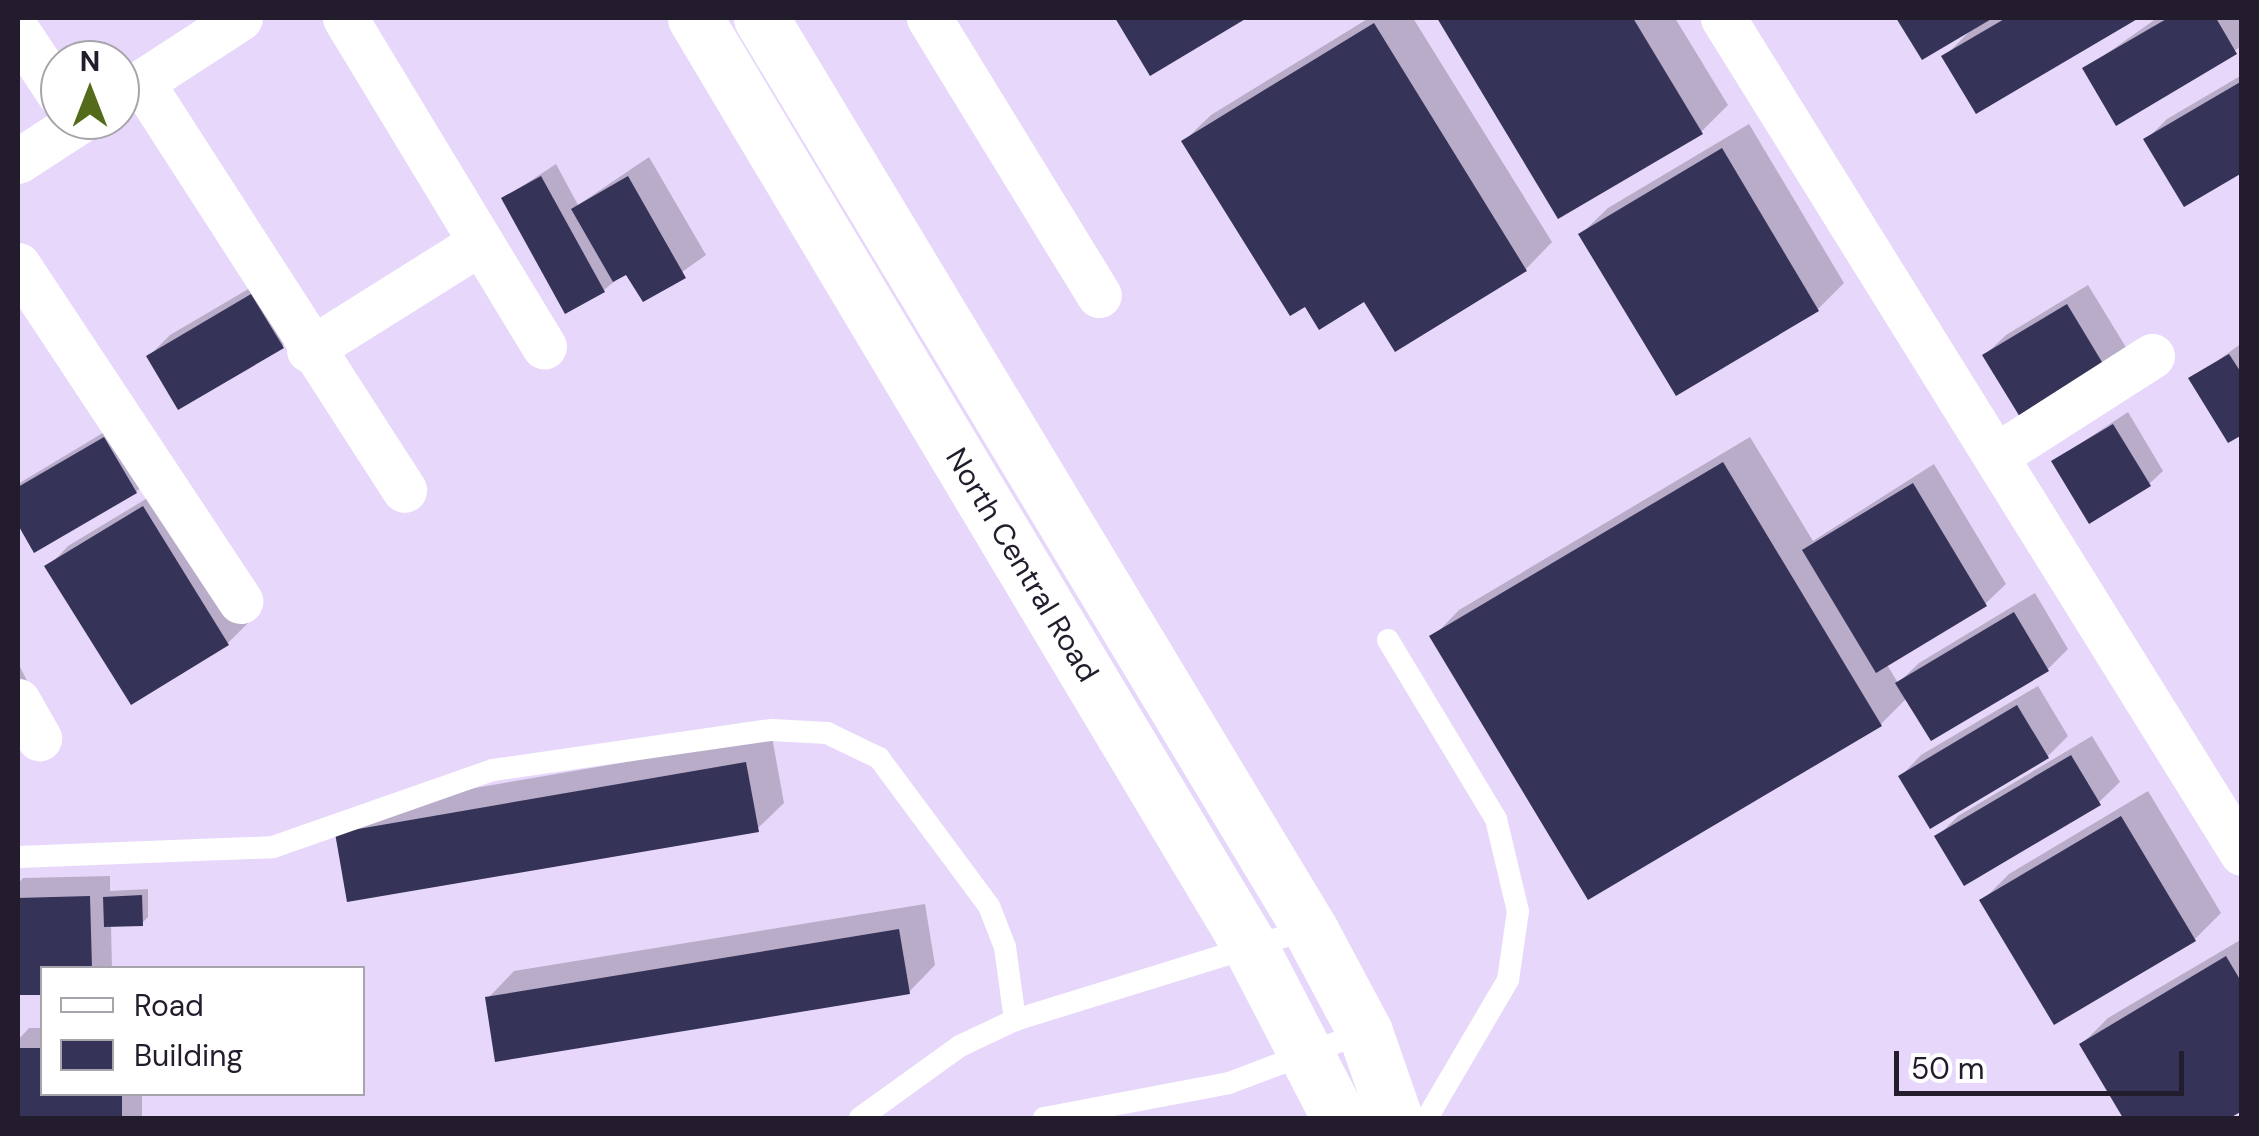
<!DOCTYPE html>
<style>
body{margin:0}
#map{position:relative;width:2259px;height:1136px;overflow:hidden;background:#e7d8fb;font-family:"DM Sans",sans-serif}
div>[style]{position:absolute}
.shadow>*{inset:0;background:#0003}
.building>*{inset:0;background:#353358}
.lane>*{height:22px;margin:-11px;padding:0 11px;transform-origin:11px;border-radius:11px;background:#fff}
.street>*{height:45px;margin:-22.5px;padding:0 22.5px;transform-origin:22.5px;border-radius:22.5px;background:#fff}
.secondary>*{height:55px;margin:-27.5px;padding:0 27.5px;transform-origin:27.5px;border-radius:27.5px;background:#fff}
span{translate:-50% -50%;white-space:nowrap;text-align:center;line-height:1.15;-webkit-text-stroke:10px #fff;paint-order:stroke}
.street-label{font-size:30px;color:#231c2c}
.frame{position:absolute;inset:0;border:20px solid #231c2c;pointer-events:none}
.legend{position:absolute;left:40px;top:966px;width:325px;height:130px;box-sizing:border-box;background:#fff;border:2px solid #a7a4ab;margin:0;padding:12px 18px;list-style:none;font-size:30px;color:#231c2c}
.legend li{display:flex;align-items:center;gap:20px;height:50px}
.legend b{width:50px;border:2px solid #a7a4ab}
.north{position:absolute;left:40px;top:40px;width:100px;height:100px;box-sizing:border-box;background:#fff;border:2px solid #a7a4ab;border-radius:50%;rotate:0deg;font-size:28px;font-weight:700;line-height:40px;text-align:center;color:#231c2c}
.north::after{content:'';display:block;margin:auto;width:35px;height:45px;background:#536b1b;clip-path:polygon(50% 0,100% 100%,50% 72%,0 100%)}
.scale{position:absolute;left:1894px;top:1051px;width:290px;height:45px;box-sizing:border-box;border:5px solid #231c2c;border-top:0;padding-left:12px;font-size:30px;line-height:35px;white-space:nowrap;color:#231c2c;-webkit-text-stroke:8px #fff;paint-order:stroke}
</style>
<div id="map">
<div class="shadow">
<i style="clip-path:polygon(1118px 18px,1242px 18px,1151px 72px)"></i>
<i style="clip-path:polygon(1369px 18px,1413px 18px,1552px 242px,1526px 269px,1395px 348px,1365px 299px,1184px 141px,1211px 115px)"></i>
<i style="clip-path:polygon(1440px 18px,1675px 18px,1728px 105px,1701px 132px,1559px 216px)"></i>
<i style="clip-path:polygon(1899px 18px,2134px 18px,1977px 111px,1944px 57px,1971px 30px,1922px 57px)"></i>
<i style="clip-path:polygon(2157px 18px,2242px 18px,2242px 46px,2117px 122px,2085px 69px)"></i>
<i style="clip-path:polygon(2242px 75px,2242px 170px,2146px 140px,2167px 119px)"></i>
<i style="clip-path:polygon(1749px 124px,1844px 283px,1818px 309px,1581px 234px,1608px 208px)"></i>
<i style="clip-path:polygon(649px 157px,706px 255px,644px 299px,627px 271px,604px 290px,504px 198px,556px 164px,578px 205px)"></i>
<i style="clip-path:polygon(272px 275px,303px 325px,282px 346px,149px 356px,170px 335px)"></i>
<i style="clip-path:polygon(2088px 285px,2127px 349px,2023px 419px,1985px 355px,2006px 335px)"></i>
<i style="clip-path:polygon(2242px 343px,2242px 432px,2192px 379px)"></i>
<i style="clip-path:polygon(2128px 412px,2163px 471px,2149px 484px,2054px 461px)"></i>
<i style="clip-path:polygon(126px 419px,157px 471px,136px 492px,35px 550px,18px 520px,18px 484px)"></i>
<i style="clip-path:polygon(1750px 437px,1813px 541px,1934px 464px,2006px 584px,1985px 604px,1886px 663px,1898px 683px,1919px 663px,2035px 593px,2068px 649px,2048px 669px,1907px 698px,1881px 724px,1589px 897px,1433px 637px,1459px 610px)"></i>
<i style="clip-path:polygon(164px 488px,248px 623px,228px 643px,48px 567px,68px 546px)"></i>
<i style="clip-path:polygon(18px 663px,42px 710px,18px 730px)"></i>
<i style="clip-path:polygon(2038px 686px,2068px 736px,2048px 756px,1931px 826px,1901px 776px,1921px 755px)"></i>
<i style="clip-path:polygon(2092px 736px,2120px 782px,2099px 802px,1938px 836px,1958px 816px)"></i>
<i style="clip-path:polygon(772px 737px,784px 803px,757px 829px,338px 834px,364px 807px)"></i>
<i style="clip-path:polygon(2148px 791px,2221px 913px,2195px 939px,1982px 901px,2009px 874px)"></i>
<i style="clip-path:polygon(110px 876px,110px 891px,148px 889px,148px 917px,142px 923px,111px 924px,112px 968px,42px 968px,42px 992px,18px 993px,18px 884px,23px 878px)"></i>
<i style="clip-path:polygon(925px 904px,935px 965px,909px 992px,488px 998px,514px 971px)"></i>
<i style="clip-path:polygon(2242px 939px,2242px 1108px,2225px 1118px,2126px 1118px,2082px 1044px,2108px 1018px)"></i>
<i style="clip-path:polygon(29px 1028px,42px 1028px,42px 1094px,142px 1094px,142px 1118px,18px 1118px,18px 1040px)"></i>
</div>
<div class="building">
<i style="clip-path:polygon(1115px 18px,1247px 18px,1150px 76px)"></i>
<i style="clip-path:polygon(1437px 18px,1633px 18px,1703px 134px,1558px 219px)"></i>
<i style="clip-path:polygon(1896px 18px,1993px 18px,1922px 60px)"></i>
<i style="clip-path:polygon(2006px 18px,2139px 18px,1976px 114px,1941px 56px)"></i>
<i style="clip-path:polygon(2168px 18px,2216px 18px,2237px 54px,2116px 126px,2082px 68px)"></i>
<i style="clip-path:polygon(1374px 23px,1527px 271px,1395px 352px,1364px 302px,1319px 330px,1305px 307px,1290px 316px,1181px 141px)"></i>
<i style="clip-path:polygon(2242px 81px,2242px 173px,2184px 207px,2143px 139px)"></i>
<i style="clip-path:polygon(1722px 148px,1819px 311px,1676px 396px,1578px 234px)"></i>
<i style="clip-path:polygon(541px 176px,605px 292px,565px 314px,501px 198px)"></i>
<i style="clip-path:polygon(628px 176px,686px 278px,643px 302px,626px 275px,613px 282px,571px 209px)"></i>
<i style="clip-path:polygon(251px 294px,284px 348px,178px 410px,146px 356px)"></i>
<i style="clip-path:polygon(2067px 304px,2108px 372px,2023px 422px,1982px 355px)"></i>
<i style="clip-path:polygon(2229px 354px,2242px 374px,2242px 435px,2228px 443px,2188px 378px)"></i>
<i style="clip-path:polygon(2113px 424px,2151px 486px,2089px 524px,2051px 461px)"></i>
<i style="clip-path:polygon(104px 437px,137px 493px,34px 553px,18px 525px,18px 487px)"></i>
<i style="clip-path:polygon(1723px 462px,1882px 726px,1588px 900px,1429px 636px)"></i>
<i style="clip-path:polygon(1913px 483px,1987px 606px,1876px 673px,1802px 550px)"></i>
<i style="clip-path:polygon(143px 506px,229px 645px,131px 705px,44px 566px)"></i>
<i style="clip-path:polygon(2014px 612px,2049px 671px,1931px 741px,1895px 683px)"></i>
<i style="clip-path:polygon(2017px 705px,2049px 758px,1930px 829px,1898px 776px)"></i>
<i style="clip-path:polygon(2071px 755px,2101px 805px,1964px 886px,1934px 836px)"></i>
<i style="clip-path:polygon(746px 762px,759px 832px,347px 902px,335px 833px)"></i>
<i style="clip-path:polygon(2121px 816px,2196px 941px,2054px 1025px,1979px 900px)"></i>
<i style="clip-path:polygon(142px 895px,143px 926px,104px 927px,103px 897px)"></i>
<i style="clip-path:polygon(90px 896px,92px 968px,42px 968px,42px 995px,18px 995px,18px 898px)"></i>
<i style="clip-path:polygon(899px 929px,910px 994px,495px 1062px,485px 997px)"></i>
<i style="clip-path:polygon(2226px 956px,2242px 983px,2242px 1111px,2230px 1118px,2123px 1118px,2079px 1044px)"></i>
<i style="clip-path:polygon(18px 1048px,42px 1048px,42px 1094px,122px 1094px,122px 1118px,18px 1118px)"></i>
</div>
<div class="lane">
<i style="left:1388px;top:640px;width:209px;rotate:58.9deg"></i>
<i style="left:1496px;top:819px;width:95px;rotate:76.6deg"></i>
<i style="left:1518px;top:911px;width:70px;rotate:98.2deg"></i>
<i style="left:1508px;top:980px;width:160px;rotate:120.4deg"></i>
<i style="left:18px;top:857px;width:255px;rotate:-2.2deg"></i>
<i style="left:273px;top:847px;width:233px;rotate:-19.3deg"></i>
<i style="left:493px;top:770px;width:282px;rotate:-8.2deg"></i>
<i style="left:772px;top:730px;width:55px;rotate:3.1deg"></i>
<i style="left:827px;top:733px;width:58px;rotate:25.7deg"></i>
<i style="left:879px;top:758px;width:184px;rotate:53.4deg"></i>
<i style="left:989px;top:906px;width:44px;rotate:68.7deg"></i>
<i style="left:1005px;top:947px;width:74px;rotate:82.2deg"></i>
<i style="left:860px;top:1118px;width:123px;rotate:-35.8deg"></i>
<i style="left:960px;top:1046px;width:61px;rotate:-25.3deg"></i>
<i style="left:1015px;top:1020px;width:308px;rotate:-17.2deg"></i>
<i style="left:1044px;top:1118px;width:188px;rotate:-10.7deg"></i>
<i style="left:1229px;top:1083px;width:145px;rotate:-20.6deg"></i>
</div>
<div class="street">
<i style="left:345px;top:18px;width:384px;rotate:58.8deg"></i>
<i style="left:929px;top:18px;width:325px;rotate:58.5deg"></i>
<i style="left:1723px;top:18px;width:983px;rotate:58.14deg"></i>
<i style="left:18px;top:32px;width:76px;rotate:56.3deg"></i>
<i style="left:142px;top:83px;width:484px;rotate:57.2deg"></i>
<i style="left:120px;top:96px;width:143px;rotate:-33deg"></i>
<i style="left:18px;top:161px;width:75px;rotate:-33.1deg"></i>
<i style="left:18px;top:265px;width:403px;rotate:56.5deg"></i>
<i style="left:309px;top:350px;width:199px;rotate:-32.1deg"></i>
<i style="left:1997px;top:455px;width:184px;rotate:-32.6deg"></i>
<i style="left:18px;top:701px;width:43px;rotate:60.4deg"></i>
</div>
<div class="secondary">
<i style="left:695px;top:18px;width:1084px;rotate:59.13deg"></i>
<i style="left:1251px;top:948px;width:191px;rotate:62.6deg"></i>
<i style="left:761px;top:18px;width:1064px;rotate:58.93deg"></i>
<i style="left:1310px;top:929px;width:117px;rotate:61.9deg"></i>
<i style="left:1365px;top:1032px;width:91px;rotate:70.8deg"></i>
</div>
<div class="street-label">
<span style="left:1022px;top:565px;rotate:59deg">North Central Road</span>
</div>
<div class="frame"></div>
<ul class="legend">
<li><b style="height:12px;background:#fff"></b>Road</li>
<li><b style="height:28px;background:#353358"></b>Building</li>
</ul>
<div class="north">N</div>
<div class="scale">50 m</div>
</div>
